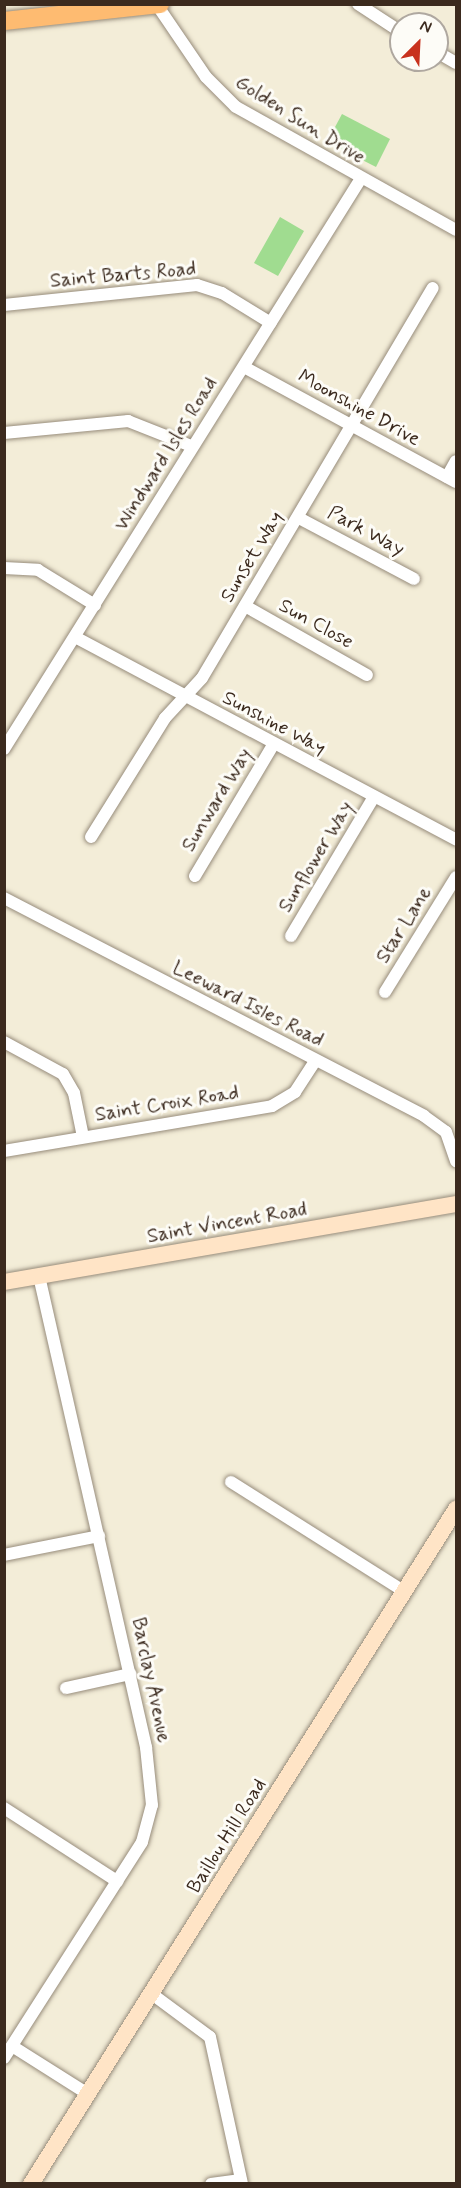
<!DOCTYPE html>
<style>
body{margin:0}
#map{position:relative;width:461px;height:2188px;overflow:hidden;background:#f3edd8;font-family:Mynerve,sans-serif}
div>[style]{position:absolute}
.green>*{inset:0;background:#a0dc90}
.roads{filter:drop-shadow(0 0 2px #978c7b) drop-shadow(0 0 2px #978c7b)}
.street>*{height:12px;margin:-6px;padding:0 6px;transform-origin:6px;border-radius:6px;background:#fff}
.secondary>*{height:16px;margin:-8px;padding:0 8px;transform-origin:8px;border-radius:8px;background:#ffe4c6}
.primary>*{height:18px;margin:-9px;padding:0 9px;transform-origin:9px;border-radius:9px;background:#febb71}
span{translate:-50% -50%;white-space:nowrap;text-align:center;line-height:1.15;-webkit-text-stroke:6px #fdfcf7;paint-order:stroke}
.street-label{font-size:20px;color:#3b2a1e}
.frame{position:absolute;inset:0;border:6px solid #3b2a1e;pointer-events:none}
.north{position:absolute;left:389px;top:12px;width:60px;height:60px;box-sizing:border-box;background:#fdfcf7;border:2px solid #afa8a0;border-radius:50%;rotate:24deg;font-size:16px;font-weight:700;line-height:24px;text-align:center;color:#3b2a1e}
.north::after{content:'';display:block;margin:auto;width:21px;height:27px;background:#c8321e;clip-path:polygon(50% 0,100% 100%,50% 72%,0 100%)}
</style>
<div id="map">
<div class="green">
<i style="clip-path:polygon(342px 114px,390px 139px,376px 167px,327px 142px)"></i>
<i style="clip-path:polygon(280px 217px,304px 231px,278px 276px,254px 263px)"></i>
</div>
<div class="roads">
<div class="street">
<i style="left:358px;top:4px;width:51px;rotate:33.1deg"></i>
<i style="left:157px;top:5px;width:87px;rotate:55.8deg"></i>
<i style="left:206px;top:77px;width:42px;rotate:45deg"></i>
<i style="left:236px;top:107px;width:252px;rotate:29.2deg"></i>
<i style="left:437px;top:52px;width:22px;rotate:30deg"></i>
<i style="left:4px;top:305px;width:194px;rotate:-5.9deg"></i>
<i style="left:197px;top:285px;width:26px;rotate:18deg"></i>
<i style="left:222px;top:293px;width:57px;rotate:31.5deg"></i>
<i style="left:244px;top:367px;width:241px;rotate:28.5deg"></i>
<i style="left:4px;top:433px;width:125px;rotate:-5.5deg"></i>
<i style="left:128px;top:421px;width:68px;rotate:21.6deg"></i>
<i style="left:447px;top:477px;width:18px;rotate:-61deg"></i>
<i style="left:299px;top:518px;width:130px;rotate:27.9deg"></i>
<i style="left:4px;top:568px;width:34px;rotate:3deg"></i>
<i style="left:38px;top:570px;width:67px;rotate:31.6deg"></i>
<i style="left:245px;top:606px;width:140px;rotate:29.5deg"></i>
<i style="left:75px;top:637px;width:432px;rotate:28deg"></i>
<i style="left:4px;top:749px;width:671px;rotate:-57.97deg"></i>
<i style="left:91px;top:837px;width:140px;rotate:-58.1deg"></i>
<i style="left:165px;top:718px;width:54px;rotate:-47.2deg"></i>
<i style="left:202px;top:678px;width:453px;rotate:-59.4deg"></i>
<i style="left:195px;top:876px;width:152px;rotate:-59.2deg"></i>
<i style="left:4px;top:898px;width:473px;rotate:27.4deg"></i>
<i style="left:424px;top:1116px;width:27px;rotate:36deg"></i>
<i style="left:446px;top:1132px;width:31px;rotate:71deg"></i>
<i style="left:291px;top:936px;width:162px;rotate:-59.2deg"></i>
<i style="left:385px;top:992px;width:135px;rotate:-58.3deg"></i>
<i style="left:4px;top:1042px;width:67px;rotate:28.5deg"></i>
<i style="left:63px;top:1074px;width:22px;rotate:60deg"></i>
<i style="left:74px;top:1093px;width:45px;rotate:78.4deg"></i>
<i style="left:4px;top:1151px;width:272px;rotate:-9.5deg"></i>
<i style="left:272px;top:1106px;width:27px;rotate:-31deg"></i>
<i style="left:295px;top:1092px;width:37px;rotate:-57deg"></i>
<i style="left:231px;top:1482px;width:206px;rotate:32.3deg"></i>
<i style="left:4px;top:1555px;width:97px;rotate:-11.3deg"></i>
<i style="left:66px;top:1688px;width:66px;rotate:-12.3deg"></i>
<i style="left:4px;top:1808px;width:135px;rotate:32.9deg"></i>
<i style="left:152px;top:1994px;width:72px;rotate:36.6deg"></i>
<i style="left:210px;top:2037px;width:150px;rotate:77.7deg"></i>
<i style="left:12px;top:2046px;width:90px;rotate:32.3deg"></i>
<i style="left:4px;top:2058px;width:256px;rotate:-57.4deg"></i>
<i style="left:142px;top:1842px;width:38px;rotate:-75deg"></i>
<i style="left:152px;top:1805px;width:58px;rotate:-95.9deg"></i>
<i style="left:146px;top:1747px;width:482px;rotate:-102.8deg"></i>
<i style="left:211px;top:2184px;width:30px;rotate:-8deg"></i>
</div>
<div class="secondary">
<i style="left:4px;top:1282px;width:459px;rotate:-9.8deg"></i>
<i style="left:31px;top:2184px;width:798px;rotate:-57.8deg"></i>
</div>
<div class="primary">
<i style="left:4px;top:21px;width:157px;rotate:-6.2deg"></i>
</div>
</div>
<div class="street-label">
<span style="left:300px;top:120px;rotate:32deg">Golden Sun Drive</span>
<span style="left:123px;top:275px;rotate:-5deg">Saint Barts Road</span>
<span style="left:359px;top:408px;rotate:29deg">Moonshine Drive</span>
<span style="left:166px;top:454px;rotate:-58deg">Windward Isles Road</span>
<span style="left:366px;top:531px;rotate:28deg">Park Way</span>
<span style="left:252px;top:557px;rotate:-59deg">Sunset Way</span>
<span style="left:316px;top:624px;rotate:29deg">Sun Close</span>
<span style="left:274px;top:723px;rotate:28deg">Sunshine Way</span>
<span style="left:217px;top:800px;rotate:-59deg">Sunward Way</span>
<span style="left:316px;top:857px;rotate:-59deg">Sunflower Way</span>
<span style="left:404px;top:925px;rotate:-58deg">Star Lane</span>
<span style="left:248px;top:1004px;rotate:27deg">Leeward Isles Road</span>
<span style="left:167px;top:1104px;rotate:-9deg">Saint Croix Road</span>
<span style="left:227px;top:1223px;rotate:-10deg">Saint Vincent Road</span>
<span style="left:151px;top:1680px;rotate:78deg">Barclay Avenue</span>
<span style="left:227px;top:1836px;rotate:-58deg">Baillou Hill Road</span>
</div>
<div class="frame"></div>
<div class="north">N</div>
</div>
